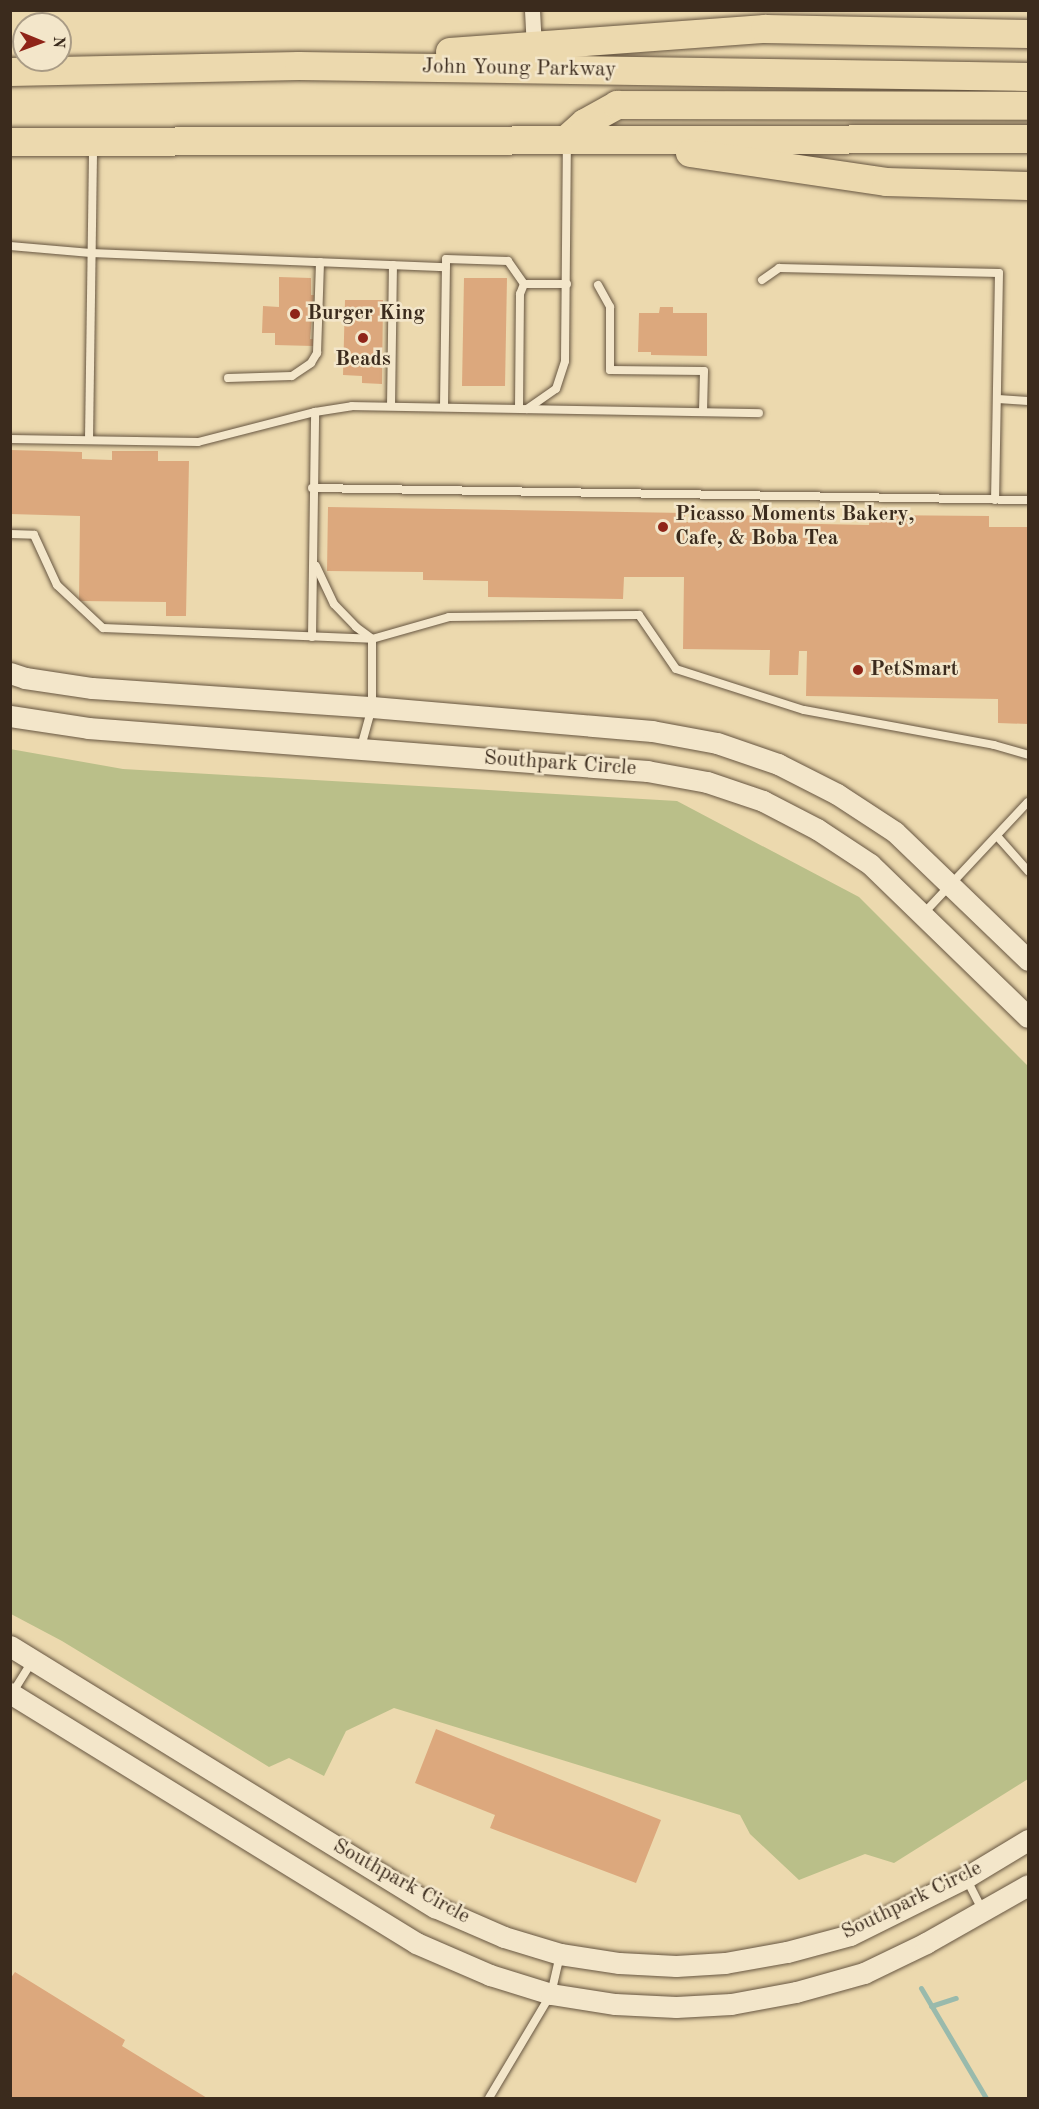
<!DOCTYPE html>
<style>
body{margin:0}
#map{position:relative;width:1039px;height:2109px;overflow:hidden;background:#ecd9ae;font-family:"Old Standard TT",serif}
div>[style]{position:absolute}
.green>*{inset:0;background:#babf89}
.stream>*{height:5px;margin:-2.5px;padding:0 2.5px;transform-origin:2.5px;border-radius:2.5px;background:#99baac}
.building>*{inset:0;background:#dca87d}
.roads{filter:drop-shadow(0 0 2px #675641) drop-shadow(0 0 2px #675641)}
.lane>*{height:8px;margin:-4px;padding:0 4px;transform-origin:4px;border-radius:4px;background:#f3e6ca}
.street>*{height:15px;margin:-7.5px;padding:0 7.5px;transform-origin:7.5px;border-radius:7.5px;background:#f3e6ca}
.secondary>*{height:21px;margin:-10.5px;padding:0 10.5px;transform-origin:10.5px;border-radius:10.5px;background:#f3e6ca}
.highway>*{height:28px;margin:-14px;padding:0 14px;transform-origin:14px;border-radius:14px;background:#ecd9ae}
.dots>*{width:16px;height:16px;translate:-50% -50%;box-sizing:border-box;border:3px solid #f3e6ca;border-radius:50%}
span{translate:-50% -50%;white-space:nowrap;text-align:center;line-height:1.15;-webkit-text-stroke:5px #f3e6ca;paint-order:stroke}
.street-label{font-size:21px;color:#3b2b1d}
.poi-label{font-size:21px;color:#3b2b1d;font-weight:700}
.left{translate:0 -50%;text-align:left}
.frame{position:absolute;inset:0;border:12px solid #3b2b1d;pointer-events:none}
.north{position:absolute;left:12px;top:12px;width:60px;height:60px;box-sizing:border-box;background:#f3e6ca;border:2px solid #a99b85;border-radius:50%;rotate:91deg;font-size:16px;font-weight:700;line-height:24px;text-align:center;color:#3b2b1d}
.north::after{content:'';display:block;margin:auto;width:21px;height:27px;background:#8f2418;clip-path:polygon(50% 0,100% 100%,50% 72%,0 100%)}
</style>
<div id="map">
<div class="green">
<i style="clip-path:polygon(10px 749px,123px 769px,677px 801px,859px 897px,1028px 1066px,1028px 1779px,894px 1863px,865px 1854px,799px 1880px,750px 1834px,740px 1815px,394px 1708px,346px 1731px,324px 1776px,289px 1758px,269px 1767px,62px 1641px,11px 1614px)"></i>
</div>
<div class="stream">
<i style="left:921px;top:1988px;width:128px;rotate:59.4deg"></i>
<i style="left:931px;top:2006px;width:26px;rotate:-18deg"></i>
</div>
<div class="building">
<i style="clip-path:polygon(279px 277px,311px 278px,311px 295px,314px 295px,310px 339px,313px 339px,313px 346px,275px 345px,275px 333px,262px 333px,263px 306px,279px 307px)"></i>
<i style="clip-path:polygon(464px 278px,507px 278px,505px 386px,462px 386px)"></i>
<i style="clip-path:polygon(345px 300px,383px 300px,382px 384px,362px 383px,362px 376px,343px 375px)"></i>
<i style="clip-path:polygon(660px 307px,673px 307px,673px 313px,707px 313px,707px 356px,651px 355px,651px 352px,638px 352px,639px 313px,659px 313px)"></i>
<i style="clip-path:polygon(10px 450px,82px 452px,82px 459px,112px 460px,112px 451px,158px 451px,158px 461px,189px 461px,186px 616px,166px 616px,166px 602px,79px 601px,80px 516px,10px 514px)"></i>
<i style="clip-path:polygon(328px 507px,685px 513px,685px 522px,721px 522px,721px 515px,771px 516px,771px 523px,869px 525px,870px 515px,989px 516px,989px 527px,1028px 527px,1028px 724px,998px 723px,998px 699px,806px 696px,807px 651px,799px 651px,798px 675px,769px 675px,770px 650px,683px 649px,684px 577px,624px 577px,623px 599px,488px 597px,488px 581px,423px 580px,423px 572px,327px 571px)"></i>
<i style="clip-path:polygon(436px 1729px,661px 1820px,636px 1883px,490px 1828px,495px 1815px,415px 1783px)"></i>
<i style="clip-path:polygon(15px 1972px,125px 2040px,122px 2046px,207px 2098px,10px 2098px,10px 1979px)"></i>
</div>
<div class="roads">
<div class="lane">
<i style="left:10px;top:246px;width:81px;rotate:4.9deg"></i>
<i style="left:91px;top:253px;width:355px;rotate:2.3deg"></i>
<i style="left:762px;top:280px;width:21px;rotate:-35deg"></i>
<i style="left:779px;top:268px;width:220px;rotate:1.3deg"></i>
<i style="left:999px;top:273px;width:227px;rotate:91deg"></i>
<i style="left:598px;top:285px;width:25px;rotate:61deg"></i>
<i style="left:610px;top:307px;width:63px;rotate:90deg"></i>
<i style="left:610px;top:370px;width:94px;rotate:0.6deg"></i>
<i style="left:704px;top:371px;width:41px;rotate:91.4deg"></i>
<i style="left:228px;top:378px;width:64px;rotate:-1.8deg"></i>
<i style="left:292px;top:376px;width:23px;rotate:-34deg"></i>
<i style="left:311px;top:363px;width:12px;rotate:-59deg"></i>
<i style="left:317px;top:353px;width:91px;rotate:-88.1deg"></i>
<i style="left:998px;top:399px;width:30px;rotate:4deg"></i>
<i style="left:391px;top:406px;width:141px;rotate:-89.2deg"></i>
<i style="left:444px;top:407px;width:148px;rotate:-89.2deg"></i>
<i style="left:446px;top:259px;width:62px;rotate:1.8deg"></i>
<i style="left:508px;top:261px;width:28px;rotate:55deg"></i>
<i style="left:524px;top:284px;width:43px"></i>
<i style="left:519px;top:408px;width:114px;rotate:-89.5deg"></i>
<i style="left:520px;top:294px;width:11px;rotate:-68deg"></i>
<i style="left:527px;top:409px;width:35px;rotate:-35deg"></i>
<i style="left:556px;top:389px;width:29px;rotate:-72deg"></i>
<i style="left:565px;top:361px;width:214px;rotate:-89.5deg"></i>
<i style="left:10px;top:439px;width:188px;rotate:0.9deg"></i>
<i style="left:198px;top:442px;width:121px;rotate:-14.4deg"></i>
<i style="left:315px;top:412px;width:37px;rotate:-9deg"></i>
<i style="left:352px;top:406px;width:407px;rotate:1deg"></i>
<i style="left:89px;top:440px;width:292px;rotate:-89.2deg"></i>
<i style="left:312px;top:488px;width:716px;rotate:0.96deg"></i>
<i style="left:10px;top:534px;width:24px;rotate:2deg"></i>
<i style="left:34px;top:535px;width:55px;rotate:65.3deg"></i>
<i style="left:57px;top:585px;width:63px;rotate:43.1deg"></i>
<i style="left:103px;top:628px;width:269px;rotate:2.3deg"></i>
<i style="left:372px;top:639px;width:80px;rotate:-15.9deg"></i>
<i style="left:449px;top:617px;width:190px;rotate:-0.6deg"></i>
<i style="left:639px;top:615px;width:65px;rotate:55.6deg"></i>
<i style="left:676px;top:669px;width:134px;rotate:17.8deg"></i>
<i style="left:804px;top:710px;width:193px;rotate:10.4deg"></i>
<i style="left:994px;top:745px;width:35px;rotate:16deg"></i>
<i style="left:316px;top:566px;width:42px;rotate:64.7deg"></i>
<i style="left:334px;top:604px;width:32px;rotate:46deg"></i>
<i style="left:356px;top:627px;width:19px;rotate:36deg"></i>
<i style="left:312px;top:637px;width:225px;rotate:-89.2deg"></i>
<i style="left:361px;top:747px;width:41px;rotate:-74.6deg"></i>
<i style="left:372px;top:707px;width:68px;rotate:-90deg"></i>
<i style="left:997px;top:836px;width:47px;rotate:48.5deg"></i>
<i style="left:924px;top:913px;width:152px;rotate:-46.9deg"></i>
<i style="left:13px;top:1692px;width:36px;rotate:-58deg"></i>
<i style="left:966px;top:1878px;width:36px;rotate:63deg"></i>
<i style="left:489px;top:2098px;width:121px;rotate:-59.2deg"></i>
<i style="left:551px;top:1994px;width:39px;rotate:-77deg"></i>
</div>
<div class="street">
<i style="left:532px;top:10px;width:35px;rotate:87deg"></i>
</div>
<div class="secondary">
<i style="left:10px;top:673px;width:16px;rotate:18deg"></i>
<i style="left:25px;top:678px;width:68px;rotate:8.5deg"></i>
<i style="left:92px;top:688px;width:281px;rotate:3.9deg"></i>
<i style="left:372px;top:707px;width:281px;rotate:4.9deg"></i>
<i style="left:652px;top:731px;width:66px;rotate:10.5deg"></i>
<i style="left:717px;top:743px;width:65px;rotate:19deg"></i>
<i style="left:778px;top:764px;width:66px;rotate:27deg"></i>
<i style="left:837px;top:794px;width:69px;rotate:33.2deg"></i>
<i style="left:895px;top:832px;width:185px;rotate:43.9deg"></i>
<i style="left:10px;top:716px;width:79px;rotate:8.7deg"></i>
<i style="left:88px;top:728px;width:561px;rotate:4.4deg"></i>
<i style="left:647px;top:771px;width:61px;rotate:10.4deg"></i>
<i style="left:707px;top:782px;width:59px;rotate:18.7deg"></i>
<i style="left:763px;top:801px;width:61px;rotate:27.4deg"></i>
<i style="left:817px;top:829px;width:64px;rotate:33.4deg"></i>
<i style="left:870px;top:864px;width:220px;rotate:44.1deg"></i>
<i style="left:10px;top:1646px;width:499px;rotate:31.6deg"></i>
<i style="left:435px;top:1907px;width:75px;rotate:23.5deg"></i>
<i style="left:504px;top:1937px;width:59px;rotate:16.9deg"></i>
<i style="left:560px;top:1954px;width:60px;rotate:8.7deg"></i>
<i style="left:619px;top:1963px;width:57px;rotate:3deg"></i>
<i style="left:676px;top:1966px;width:49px;rotate:-3.5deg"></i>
<i style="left:725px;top:1963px;width:63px;rotate:-10.1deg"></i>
<i style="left:787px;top:1952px;width:65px;rotate:-15.1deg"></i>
<i style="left:850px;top:1935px;width:128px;rotate:-26.4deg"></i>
<i style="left:965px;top:1878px;width:74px;rotate:-31.1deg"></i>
<i style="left:10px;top:1693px;width:477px;rotate:31.6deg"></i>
<i style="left:416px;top:1943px;width:81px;rotate:23.4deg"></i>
<i style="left:490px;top:1975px;width:64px;rotate:17.3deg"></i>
<i style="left:551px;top:1994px;width:65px;rotate:8.9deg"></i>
<i style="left:615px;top:2004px;width:61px;rotate:2.8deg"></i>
<i style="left:676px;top:2007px;width:55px;rotate:-3.1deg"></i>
<i style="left:731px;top:2004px;width:66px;rotate:-10.5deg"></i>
<i style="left:796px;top:1992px;width:71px;rotate:-15.6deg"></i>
<i style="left:864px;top:1973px;width:69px;rotate:-25.8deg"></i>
<i style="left:926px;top:1943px;width:117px;rotate:-29.6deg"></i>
</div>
<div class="highway">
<i style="left:450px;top:52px;width:316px;rotate:-4.2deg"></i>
<i style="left:765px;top:29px;width:263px;rotate:1.1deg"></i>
<i style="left:10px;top:72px;width:289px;rotate:-1.2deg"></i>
<i style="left:299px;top:66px;width:729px;rotate:0.86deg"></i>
<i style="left:567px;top:139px;width:24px;rotate:-42deg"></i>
<i style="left:585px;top:123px;width:37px;rotate:-29deg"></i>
<i style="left:617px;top:105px;width:411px;rotate:0.1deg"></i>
<i style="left:10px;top:142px;width:1018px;rotate:-0.17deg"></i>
<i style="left:690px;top:153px;width:198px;rotate:8.4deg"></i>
<i style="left:886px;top:182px;width:142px;rotate:1.6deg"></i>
</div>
</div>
<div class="dots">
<i style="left:295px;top:314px;background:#8f2418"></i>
<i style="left:363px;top:338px;background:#8f2418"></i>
<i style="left:663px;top:527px;background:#8f2418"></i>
<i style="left:858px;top:670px;background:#8f2418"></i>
</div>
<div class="street-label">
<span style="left:519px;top:69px;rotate:1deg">John Young Parkway</span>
<span style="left:560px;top:764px;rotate:4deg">Southpark Circle</span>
<span style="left:401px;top:1882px;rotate:29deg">Southpark Circle</span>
<span style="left:912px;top:1901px;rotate:-26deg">Southpark Circle</span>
</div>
<div class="poi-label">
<span class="left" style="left:307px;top:314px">Burger King</span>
<span style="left:363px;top:360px">Beads</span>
<span class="left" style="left:675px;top:527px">Picasso Moments Bakery,<br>Cafe, &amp; Boba Tea</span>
<span class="left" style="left:870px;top:670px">PetSmart</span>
</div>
<div class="frame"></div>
<div class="north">N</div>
</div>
